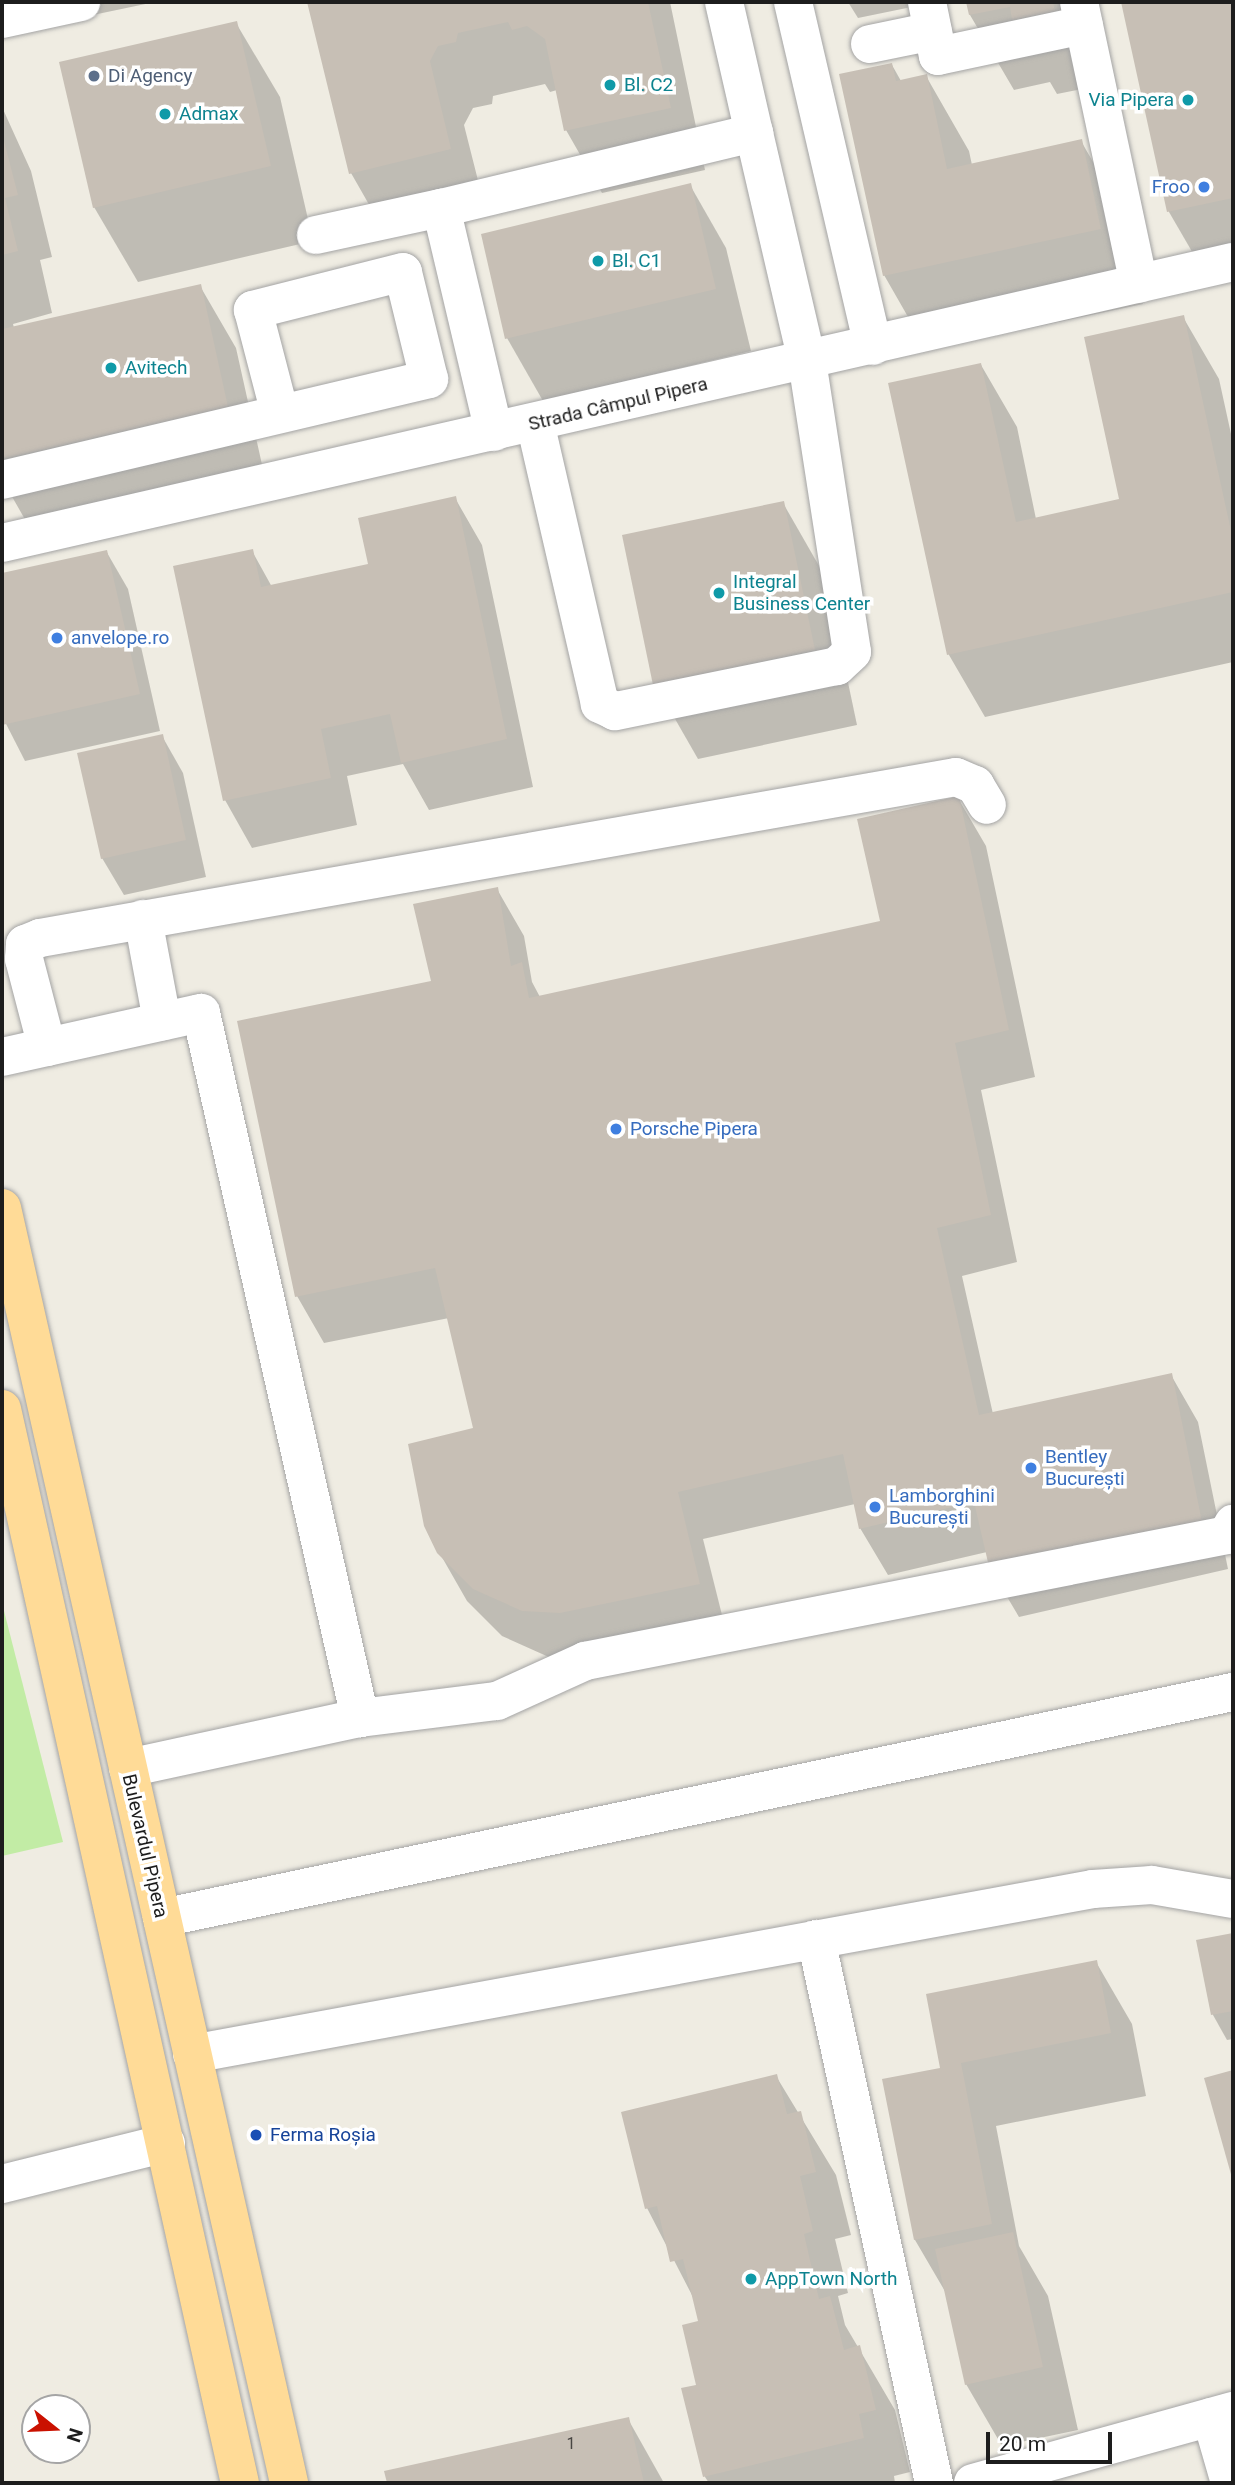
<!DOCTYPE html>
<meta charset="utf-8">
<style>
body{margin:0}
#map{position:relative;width:1235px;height:2485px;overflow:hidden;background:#efece2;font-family:Roboto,sans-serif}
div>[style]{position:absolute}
.grass>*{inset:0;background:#c2eca5}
.shadow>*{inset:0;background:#0003}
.building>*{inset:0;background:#c7bfb5}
.roads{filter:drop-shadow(0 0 2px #a4a4a4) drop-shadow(0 0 2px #a4a4a4)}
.minor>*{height:38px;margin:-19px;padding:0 19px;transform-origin:19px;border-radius:19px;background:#fff}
.major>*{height:38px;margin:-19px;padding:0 19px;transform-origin:19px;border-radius:19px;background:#ffdb97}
.dots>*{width:19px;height:19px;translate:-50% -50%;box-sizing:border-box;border:4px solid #fff;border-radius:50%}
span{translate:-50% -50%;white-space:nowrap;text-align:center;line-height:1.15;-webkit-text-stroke:7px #fff;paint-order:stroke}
.number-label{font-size:16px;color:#484643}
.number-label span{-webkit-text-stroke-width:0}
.service-label{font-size:19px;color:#4e5e75}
.left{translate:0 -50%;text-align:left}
.culture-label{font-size:19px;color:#0d838f}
.right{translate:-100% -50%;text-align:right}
.shop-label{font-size:19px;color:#366cbe}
.street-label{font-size:19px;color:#1d1d1d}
.transit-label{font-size:19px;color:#164399}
.frame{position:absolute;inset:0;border:4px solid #1d1d1d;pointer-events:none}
.north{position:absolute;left:21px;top:2394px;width:70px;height:70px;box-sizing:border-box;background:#fff;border:2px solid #a5a5a5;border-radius:50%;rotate:108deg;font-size:19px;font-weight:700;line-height:28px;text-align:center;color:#1d1d1d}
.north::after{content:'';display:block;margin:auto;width:24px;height:32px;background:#ca1100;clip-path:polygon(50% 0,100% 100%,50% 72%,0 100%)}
.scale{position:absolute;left:986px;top:2432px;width:126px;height:32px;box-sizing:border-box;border:4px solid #1d1d1d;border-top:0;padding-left:9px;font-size:21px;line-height:24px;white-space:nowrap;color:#1d1d1d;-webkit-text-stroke:5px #fff;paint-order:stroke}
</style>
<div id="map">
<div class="grass">
<i style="clip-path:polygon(2px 1603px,63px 1842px,2px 1856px)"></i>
</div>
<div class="shadow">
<i style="clip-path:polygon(2px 2px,155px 2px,2px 34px)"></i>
<i style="clip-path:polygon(309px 2px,670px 2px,705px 170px,602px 193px,566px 130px,557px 90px,550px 92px,545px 84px,493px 96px,492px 104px,473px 108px,464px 125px,486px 212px,387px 236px,351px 173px)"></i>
<i style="clip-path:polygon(848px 2px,936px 2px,858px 18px)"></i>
<i style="clip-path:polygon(968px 2px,1079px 2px,1097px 86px,1057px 94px,1050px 82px,1014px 90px,970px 15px)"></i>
<i style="clip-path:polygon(1123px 2px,1233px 2px,1233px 268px,1205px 274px,1169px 212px)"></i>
<i style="clip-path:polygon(236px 23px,280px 97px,313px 241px,138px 282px,94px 207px)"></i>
<i style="clip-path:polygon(892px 65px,901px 81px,926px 76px,969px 151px,972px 165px,1081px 141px,1124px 216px,1143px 304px,927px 350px,884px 275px)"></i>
<i style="clip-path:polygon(2px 107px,31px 171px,52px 257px,40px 260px,52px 313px,13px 324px,14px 328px,200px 286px,236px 348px,263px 469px,27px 523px,2px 479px)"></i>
<i style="clip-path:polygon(690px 185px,726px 248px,751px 351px,543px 401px,507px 338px)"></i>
<i style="clip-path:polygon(1183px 317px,1219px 379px,1233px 443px,1233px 662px,985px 717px,949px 655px,890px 385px,981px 365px,1017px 427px,1036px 519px,1121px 501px)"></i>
<i style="clip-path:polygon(455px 498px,482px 545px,533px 787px,429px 810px,403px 764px,347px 776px,357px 825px,252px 848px,225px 800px,252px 551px,272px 587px,370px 566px)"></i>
<i style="clip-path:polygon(783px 503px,826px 578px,857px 725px,698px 759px,655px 684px)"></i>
<i style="clip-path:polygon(106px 551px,128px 589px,160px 731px,25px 761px,2px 716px,2px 574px)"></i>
<i style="clip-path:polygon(162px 736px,183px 773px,206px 877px,124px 895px,102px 858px)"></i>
<i style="clip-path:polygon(958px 798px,986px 846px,1035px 1077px,981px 1090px,1017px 1262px,962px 1276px,993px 1414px,1171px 1375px,1198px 1422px,1228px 1569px,1019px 1617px,991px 1570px,987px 1552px,888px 1575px,860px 1528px,855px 1504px,703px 1539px,726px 1631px,551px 1658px,502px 1636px,467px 1601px,439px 1552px,475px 1429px,449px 1318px,324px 1343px,297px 1296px,433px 982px,497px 889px,524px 936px,532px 982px,540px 997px,882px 923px)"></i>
<i style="clip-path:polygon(1233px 1934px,1233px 2039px,1227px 2040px,1213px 2015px,1198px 1941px)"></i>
<i style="clip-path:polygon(1096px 1962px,1132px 2024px,1146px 2096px,996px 2126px,1019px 2246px,1048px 2296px,1078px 2430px,1002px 2446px,966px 2384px,946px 2293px,915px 2240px,884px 2081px,942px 2069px)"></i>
<i style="clip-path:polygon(1233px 2072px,1233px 2174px,1206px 2080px)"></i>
<i style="clip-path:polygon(776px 2076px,836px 2175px,851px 2235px,835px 2239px,848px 2293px,838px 2296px,845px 2325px,895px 2410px,910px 2472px,894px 2476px,895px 2483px,709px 2483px,705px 2477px,684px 2390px,698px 2386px,700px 2322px,695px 2301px,647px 2208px)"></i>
<i style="clip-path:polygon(628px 2419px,664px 2483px,389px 2483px,386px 2473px)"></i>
</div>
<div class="building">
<i style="clip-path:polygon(307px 2px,648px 2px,671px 108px,564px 131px,545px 39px,527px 26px,512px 30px,508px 22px,458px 33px,456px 42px,438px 46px,430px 61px,451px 149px,349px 174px)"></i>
<i style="clip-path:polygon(966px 2px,1053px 2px,1055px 11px,1012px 20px,1010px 7px,969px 15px)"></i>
<i style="clip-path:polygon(1121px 2px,1233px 2px,1233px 198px,1167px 212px)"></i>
<i style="clip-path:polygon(237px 21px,271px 166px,93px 208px,59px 62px)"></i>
<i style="clip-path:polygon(892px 63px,896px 81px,927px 74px,947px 169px,1082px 139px,1101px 229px,883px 276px,839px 74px)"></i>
<i style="clip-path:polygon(2px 133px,18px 195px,5px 198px,18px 251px,2px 255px)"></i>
<i style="clip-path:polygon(691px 183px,716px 289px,505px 339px,481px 234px)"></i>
<i style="clip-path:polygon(201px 284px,228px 407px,2px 459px,2px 329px)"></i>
<i style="clip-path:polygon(1184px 315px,1233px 540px,1233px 592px,947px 655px,888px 383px,981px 363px,1016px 522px,1119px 499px,1084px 337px)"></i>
<i style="clip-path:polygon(456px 496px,507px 739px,401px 763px,390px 714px,321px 729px,331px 778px,223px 801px,173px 566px,253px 549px,261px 587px,368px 564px,358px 518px)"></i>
<i style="clip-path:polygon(784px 501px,815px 650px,653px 685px,622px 535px)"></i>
<i style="clip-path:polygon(107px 550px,140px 694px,2px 725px,2px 573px)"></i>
<i style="clip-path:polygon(163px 734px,186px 840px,101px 859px,77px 753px)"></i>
<i style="clip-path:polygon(959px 796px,1009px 1030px,955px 1043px,991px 1215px,937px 1228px,979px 1415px,1172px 1373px,1202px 1522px,990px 1571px,974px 1502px,859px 1529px,843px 1454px,678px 1492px,700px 1584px,560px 1613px,522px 1611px,473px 1589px,437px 1553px,424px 1526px,408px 1444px,473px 1428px,435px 1268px,295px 1297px,237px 1021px,431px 981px,413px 904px,498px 887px,511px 966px,522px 962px,529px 998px,880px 921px,857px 819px)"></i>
<i style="clip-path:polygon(1233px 1933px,1233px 2011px,1211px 2015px,1196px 1940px)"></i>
<i style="clip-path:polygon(1097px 1960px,1111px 2033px,961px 2063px,992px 2224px,914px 2240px,882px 2079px,940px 2068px,926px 1994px)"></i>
<i style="clip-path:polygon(1233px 2070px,1233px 2178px,1232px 2178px,1204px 2078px)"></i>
<i style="clip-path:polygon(777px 2074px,787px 2114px,801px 2111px,816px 2172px,800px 2176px,813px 2231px,804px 2234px,819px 2299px,830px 2296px,844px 2350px,860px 2345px,876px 2410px,859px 2414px,864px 2438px,703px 2477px,681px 2388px,696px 2385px,682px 2325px,698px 2321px,683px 2259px,670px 2262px,657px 2206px,645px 2209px,621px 2112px)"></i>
<i style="clip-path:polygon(1013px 2232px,1043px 2367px,965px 2385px,935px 2249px)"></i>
<i style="clip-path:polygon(629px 2417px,644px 2483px,387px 2483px,384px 2471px)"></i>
</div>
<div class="roads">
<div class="minor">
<i style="left:724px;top:2px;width:134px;rotate:77.1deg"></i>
<i style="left:793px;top:2px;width:353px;rotate:76.9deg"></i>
<i style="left:927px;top:2px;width:55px;rotate:78.5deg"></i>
<i style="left:938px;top:56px;width:149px;rotate:-12deg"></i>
<i style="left:1079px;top:2px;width:288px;rotate:78deg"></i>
<i style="left:2px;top:19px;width:81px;rotate:-12.1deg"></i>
<i style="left:870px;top:44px;width:64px;rotate:-11.7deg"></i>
<i style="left:316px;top:235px;width:128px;rotate:-12.2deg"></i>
<i style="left:494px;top:432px;width:230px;rotate:-103.3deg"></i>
<i style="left:441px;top:208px;width:322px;rotate:-13.5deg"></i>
<i style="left:754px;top:133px;width:234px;rotate:76.9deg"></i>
<i style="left:807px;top:361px;width:294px;rotate:81.2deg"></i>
<i style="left:852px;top:652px;width:21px;rotate:137deg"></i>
<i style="left:837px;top:666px;width:227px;rotate:168.5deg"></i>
<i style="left:615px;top:711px;width:17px;rotate:-155deg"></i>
<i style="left:600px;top:704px;width:289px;rotate:-103deg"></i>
<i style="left:2px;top:480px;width:439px;rotate:-13.3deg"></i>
<i style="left:429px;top:379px;width:110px;rotate:-103.7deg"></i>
<i style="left:403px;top:272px;width:155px;rotate:165.8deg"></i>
<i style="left:253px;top:310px;width:107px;rotate:75.4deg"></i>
<i style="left:2px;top:543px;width:1263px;rotate:-12.86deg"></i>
<i style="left:143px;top:919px;width:104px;rotate:79.4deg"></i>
<i style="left:47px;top:1047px;width:91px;rotate:-104.6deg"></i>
<i style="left:24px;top:959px;width:15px;rotate:-86deg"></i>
<i style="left:25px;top:944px;width:16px;rotate:-22deg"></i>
<i style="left:40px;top:938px;width:930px;rotate:-9.97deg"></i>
<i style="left:956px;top:777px;width:21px;rotate:23deg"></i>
<i style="left:975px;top:785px;width:23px;rotate:59deg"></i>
<i style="left:2px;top:1057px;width:204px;rotate:-12.5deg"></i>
<i style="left:201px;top:1013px;width:723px;rotate:77.29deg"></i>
<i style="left:128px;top:1768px;width:237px;rotate:-12.2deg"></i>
<i style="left:360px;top:1718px;width:138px;rotate:-7.1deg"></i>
<i style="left:497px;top:1701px;width:97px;rotate:-24.4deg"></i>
<i style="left:585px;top:1661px;width:654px;rotate:-11.1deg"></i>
<i style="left:1227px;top:1535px;width:13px;rotate:-61deg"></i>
<i style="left:162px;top:1918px;width:1095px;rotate:-11.92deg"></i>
<i style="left:816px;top:1939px;width:557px;rotate:77.76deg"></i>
<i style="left:192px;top:2054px;width:916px;rotate:-10.38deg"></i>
<i style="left:1093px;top:1889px;width:59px;rotate:-3.9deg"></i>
<i style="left:1152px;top:1885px;width:82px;rotate:9.8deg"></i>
<i style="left:2px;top:2184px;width:169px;rotate:-14deg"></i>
<i style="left:1211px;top:2417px;width:69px;rotate:73.9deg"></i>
<i style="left:973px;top:2483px;width:270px;rotate:-15.5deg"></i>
</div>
<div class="major">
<i style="left:2px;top:1208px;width:1307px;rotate:77.31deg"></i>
<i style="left:2px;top:1409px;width:1100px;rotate:77.51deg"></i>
</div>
</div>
<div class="dots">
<i style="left:94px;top:76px;background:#5c6f8a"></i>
<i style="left:610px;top:85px;background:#0f9aa8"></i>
<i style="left:1188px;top:100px;background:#0f9aa8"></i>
<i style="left:165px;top:114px;background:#0f9aa8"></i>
<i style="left:1204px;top:187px;background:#3f7fe0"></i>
<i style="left:598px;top:261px;background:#0f9aa8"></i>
<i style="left:111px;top:368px;background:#0f9aa8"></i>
<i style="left:719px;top:593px;background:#0f9aa8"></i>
<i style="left:57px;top:638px;background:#3f7fe0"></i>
<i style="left:616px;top:1129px;background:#3f7fe0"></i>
<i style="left:1031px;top:1468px;background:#3f7fe0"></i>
<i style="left:875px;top:1507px;background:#3f7fe0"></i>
<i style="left:256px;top:2135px;background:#1a4fb4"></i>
<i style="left:751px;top:2279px;background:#0f9aa8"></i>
</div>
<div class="number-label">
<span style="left:571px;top:2444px">1</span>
</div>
<div class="service-label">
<span class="left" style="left:108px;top:76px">Di Agency</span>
</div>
<div class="culture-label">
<span class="left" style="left:624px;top:85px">Bl. C2</span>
<span class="right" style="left:1174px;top:100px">Via Pipera</span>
<span class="left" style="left:179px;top:114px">Admax</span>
<span class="left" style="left:612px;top:261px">Bl. C1</span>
<span class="left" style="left:125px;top:368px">Avitech</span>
<span class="left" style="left:733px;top:593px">Integral<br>Business Center</span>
<span class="left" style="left:765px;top:2279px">AppTown North</span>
</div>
<div class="shop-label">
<span class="right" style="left:1190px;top:187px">Froo</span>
<span class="left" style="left:71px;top:638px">anvelope.ro</span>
<span class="left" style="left:630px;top:1129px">Porsche Pipera</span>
<span class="left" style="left:1045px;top:1468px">Bentley<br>București</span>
<span class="left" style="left:889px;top:1507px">Lamborghini<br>București</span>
</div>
<div class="street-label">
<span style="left:618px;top:404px;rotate:-13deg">Strada Câmpul Pipera</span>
<span style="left:145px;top:1846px;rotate:77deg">Bulevardul Pipera</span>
</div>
<div class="transit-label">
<span class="left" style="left:270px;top:2135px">Ferma Roșia</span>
</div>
<div class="frame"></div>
<div class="north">N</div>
<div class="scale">20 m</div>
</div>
